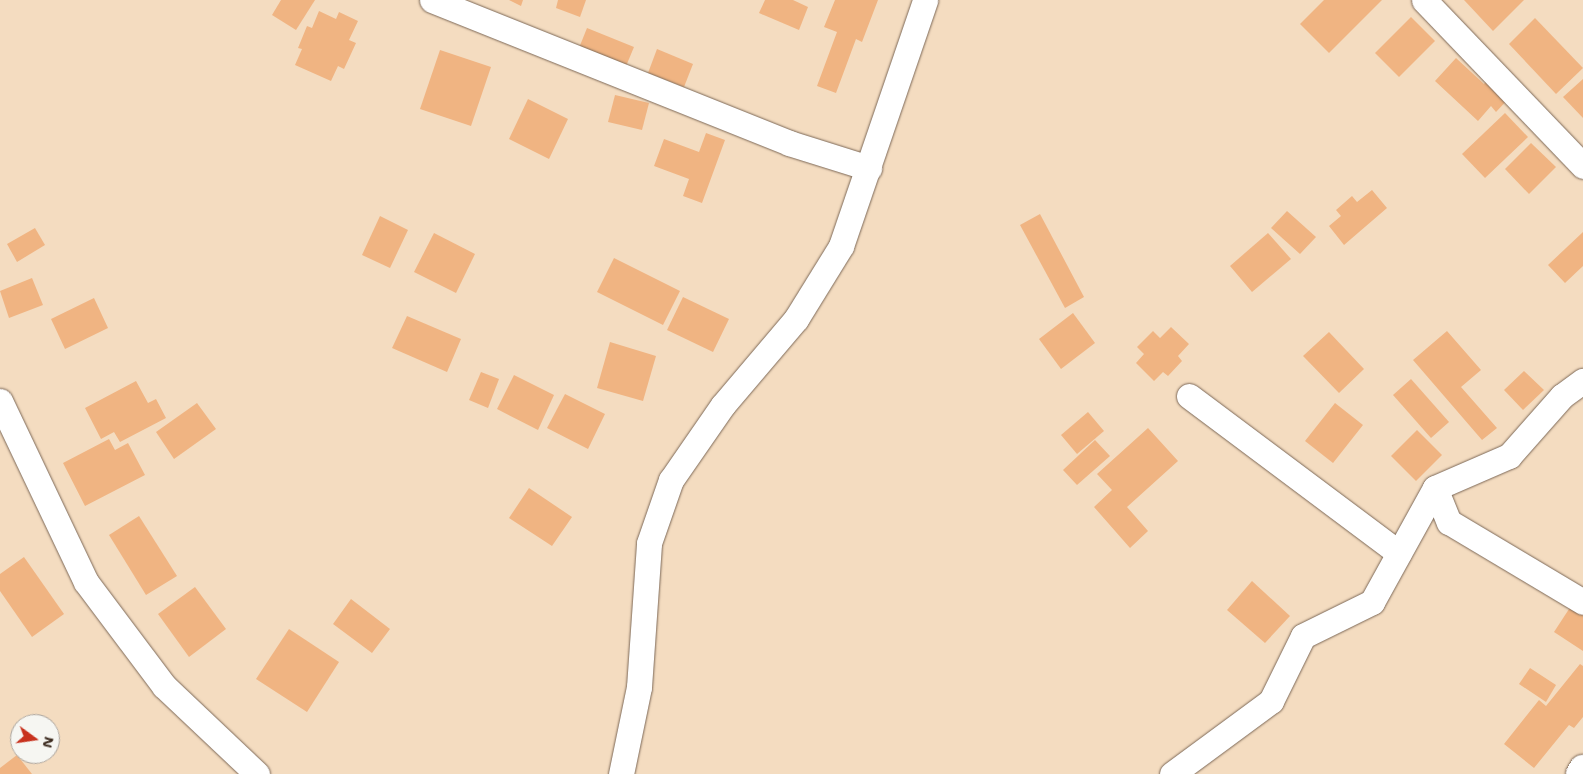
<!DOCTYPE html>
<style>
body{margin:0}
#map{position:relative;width:1583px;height:774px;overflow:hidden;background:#f4dcc0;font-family:"Shantell Sans",sans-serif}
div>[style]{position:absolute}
.building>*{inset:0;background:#f0b482}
.roads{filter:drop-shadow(0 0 1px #7c6857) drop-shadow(0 0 1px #7c6857)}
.minor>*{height:25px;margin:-12.5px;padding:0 12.5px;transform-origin:12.5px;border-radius:12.5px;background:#fff}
.tertiary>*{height:28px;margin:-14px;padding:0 14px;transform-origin:14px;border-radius:14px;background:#fff}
span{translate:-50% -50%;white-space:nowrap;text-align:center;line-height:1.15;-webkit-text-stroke:4px #f6f6f2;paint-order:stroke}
.north{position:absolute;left:10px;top:714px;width:50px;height:50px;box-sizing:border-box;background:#f6f6f2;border:1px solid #aba49d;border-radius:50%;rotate:104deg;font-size:14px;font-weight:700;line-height:20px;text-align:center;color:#3b2a1e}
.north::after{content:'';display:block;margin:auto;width:18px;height:22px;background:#c8321e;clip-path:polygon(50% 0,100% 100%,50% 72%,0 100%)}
</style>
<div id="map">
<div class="building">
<i style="clip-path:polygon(281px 0,315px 0,296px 30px,272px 15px)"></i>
<i style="clip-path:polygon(509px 0,523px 0,521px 6px)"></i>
<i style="clip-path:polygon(558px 0,586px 0,580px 17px,556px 8px)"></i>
<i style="clip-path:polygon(765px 0,793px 0,808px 7px,799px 30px,759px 13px)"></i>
<i style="clip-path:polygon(835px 0,878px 0,862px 42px,856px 39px,836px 93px,817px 86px,837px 32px,824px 27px)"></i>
<i style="clip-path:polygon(1324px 0,1382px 0,1329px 53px,1300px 24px)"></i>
<i style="clip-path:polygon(1464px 0,1524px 0,1493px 31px)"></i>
<i style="clip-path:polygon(319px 11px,336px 19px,339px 12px,358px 21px,349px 40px,356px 43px,344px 69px,338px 66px,331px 81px,295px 65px,302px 49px,298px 48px,307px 26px,312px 28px)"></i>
<i style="clip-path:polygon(1411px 17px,1435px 41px,1399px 77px,1375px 53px)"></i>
<i style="clip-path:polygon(1535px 18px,1583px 68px,1556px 94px,1509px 44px)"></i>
<i style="clip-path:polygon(587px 28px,634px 47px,624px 71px,577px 53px)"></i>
<i style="clip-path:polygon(657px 49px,693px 64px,684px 87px,648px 73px)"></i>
<i style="clip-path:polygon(440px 50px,491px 67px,471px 126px,420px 109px)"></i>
<i style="clip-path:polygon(1456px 58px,1484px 84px,1490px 77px,1511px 96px,1496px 112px,1491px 106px,1478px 121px,1435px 81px)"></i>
<i style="clip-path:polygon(1583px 79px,1583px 118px,1563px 97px)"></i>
<i style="clip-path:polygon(615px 95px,649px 103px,642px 130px,608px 122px)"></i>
<i style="clip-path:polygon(528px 99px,568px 119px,549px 159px,509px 139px)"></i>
<i style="clip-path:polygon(1505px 113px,1528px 137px,1485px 178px,1462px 154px)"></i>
<i style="clip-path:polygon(706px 133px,725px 140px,702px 203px,683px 196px,689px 179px,654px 166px,664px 139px,699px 152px)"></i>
<i style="clip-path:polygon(1531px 143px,1556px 167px,1529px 194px,1505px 169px)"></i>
<i style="clip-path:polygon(1372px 190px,1387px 208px,1344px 245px,1329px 226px,1341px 216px,1336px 210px,1352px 196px,1357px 202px)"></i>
<i style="clip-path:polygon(1287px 211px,1316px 237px,1300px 254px,1271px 228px)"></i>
<i style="clip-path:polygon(1040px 214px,1084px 297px,1065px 308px,1020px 225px)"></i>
<i style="clip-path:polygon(380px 216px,408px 230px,390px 268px,362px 255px)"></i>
<i style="clip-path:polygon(35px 228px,45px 245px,17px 262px,7px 244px)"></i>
<i style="clip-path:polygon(1583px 232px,1583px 266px,1565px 283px,1548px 265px)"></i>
<i style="clip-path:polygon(434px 233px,475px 254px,456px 293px,414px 272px)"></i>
<i style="clip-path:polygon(1268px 233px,1291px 259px,1252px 292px,1230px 266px)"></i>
<i style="clip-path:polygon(614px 258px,680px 291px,663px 325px,597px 292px)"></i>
<i style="clip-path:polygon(32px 278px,43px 305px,9px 318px,0 291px)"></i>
<i style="clip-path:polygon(683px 297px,729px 319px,713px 352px,667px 330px)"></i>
<i style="clip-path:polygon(94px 298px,108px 328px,65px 349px,51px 319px)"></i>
<i style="clip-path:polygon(1073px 313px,1095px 343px,1061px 369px,1039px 339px)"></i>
<i style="clip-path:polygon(407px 316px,461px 339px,447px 372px,392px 348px)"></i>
<i style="clip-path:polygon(1171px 327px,1189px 344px,1178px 356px,1182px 361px,1168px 376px,1163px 372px,1154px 381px,1136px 363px,1144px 354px,1137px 347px,1153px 331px,1160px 338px)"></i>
<i style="clip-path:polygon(1447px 331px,1481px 370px,1461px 387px,1497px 428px,1482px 440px,1413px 360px)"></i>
<i style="clip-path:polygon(1329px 332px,1364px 369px,1339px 393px,1303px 356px)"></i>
<i style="clip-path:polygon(610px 342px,656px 356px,643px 401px,597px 388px)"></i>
<i style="clip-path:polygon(1524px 371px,1544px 390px,1523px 410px,1504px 390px)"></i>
<i style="clip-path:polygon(481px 372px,499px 379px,488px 408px,469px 400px)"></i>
<i style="clip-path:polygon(514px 375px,554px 395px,538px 430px,497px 409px)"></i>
<i style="clip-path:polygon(1411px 379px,1449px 422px,1431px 438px,1393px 395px)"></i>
<i style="clip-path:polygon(136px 381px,148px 403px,156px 399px,166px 418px,120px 442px,114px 432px,101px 439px,85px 408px)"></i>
<i style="clip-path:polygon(565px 394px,605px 414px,588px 449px,547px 428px)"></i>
<i style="clip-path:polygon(197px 403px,216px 429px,174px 459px,156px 432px)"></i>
<i style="clip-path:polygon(1335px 403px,1363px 425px,1333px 463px,1305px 441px)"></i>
<i style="clip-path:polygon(1088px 412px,1104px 431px,1077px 454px,1061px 435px)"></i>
<i style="clip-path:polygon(1148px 428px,1178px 461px,1127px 507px,1148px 531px,1130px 548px,1094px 507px,1112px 490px,1097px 474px)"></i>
<i style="clip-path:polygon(1417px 430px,1442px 455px,1416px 481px,1391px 456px)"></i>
<i style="clip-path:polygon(109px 439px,115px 450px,128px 443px,145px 475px,85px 506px,63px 463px)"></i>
<i style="clip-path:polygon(1095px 440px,1110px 456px,1077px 485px,1063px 470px)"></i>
<i style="clip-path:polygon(529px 488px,572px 517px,552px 546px,509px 518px)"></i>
<i style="clip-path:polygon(139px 516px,177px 576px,146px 595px,109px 535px)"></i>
<i style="clip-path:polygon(24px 557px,64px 614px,32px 637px,0 591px,0 574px)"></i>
<i style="clip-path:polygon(1252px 581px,1290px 616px,1265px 643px,1227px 610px)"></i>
<i style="clip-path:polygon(195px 587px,226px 629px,189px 657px,158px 614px)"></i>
<i style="clip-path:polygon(351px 599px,390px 629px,372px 653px,333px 624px)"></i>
<i style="clip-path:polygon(1571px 606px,1583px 614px,1583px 651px,1554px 632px)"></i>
<i style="clip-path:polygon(289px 629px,339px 662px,307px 712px,256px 679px)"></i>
<i style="clip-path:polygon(1580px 664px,1583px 666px,1583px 717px,1574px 728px,1569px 725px,1534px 768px,1504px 744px,1539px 700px,1546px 706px)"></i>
<i style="clip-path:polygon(1530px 668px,1556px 685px,1546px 702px,1519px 684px)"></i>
<i style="clip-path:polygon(17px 755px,32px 774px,0 774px,0 768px)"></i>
</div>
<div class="roads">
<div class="minor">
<i style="left:432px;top:0;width:385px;rotate:21.8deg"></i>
<i style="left:789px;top:143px;width:84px;rotate:17.4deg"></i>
<i style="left:1424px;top:0;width:230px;rotate:46.2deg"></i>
<i style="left:1189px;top:396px;width:262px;rotate:36.8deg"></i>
<i style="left:0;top:401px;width:200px;rotate:64.6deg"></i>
<i style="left:86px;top:582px;width:130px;rotate:53.1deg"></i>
<i style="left:164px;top:686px;width:128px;rotate:43.4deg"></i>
<i style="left:1435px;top:488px;width:37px;rotate:68deg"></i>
<i style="left:1449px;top:522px;width:156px;rotate:30.8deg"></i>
<i style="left:621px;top:774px;width:89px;rotate:-78.3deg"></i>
<i style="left:639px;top:687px;width:144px;rotate:-86deg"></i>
<i style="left:649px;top:543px;width:67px;rotate:-70.8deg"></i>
<i style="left:671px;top:480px;width:91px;rotate:-55.3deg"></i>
<i style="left:723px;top:405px;width:113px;rotate:-49.7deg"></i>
<i style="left:796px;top:319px;width:86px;rotate:-58.3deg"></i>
<i style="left:841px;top:246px;width:260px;rotate:-71.1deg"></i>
<i style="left:1172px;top:774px;width:123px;rotate:-36.4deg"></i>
<i style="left:1271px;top:701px;width:72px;rotate:-63.8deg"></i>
<i style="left:1303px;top:636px;width:77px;rotate:-26.2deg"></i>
<i style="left:1372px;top:602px;width:130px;rotate:-61.1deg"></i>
<i style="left:1435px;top:488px;width:81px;rotate:-23.4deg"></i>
<i style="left:1509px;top:456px;width:80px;rotate:-48.5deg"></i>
<i style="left:1562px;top:396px;width:26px;rotate:-36deg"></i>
</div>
<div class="tertiary">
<i style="left:1580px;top:774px;width:6px;rotate:-59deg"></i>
</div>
</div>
<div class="north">N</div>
</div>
